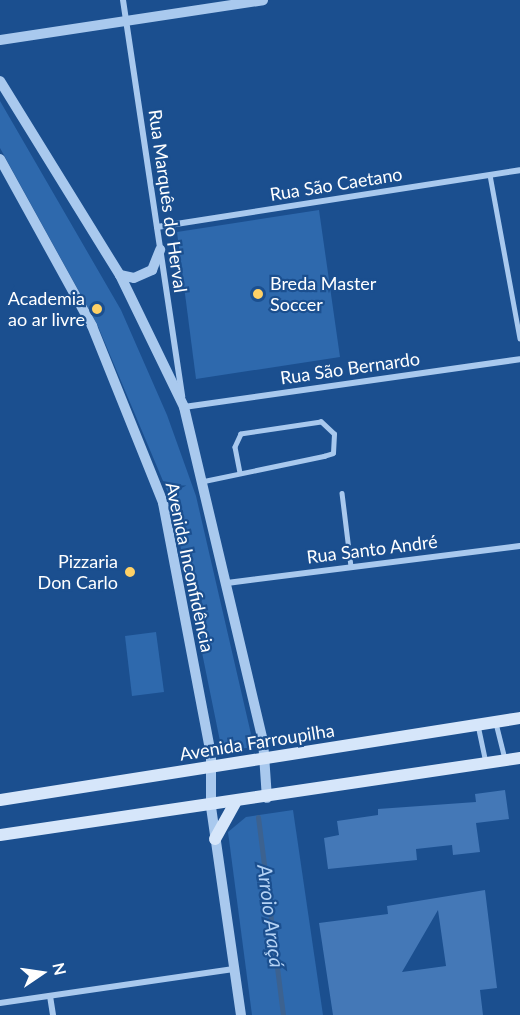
<!DOCTYPE html>
<meta charset="utf-8">
<style>
body{margin:0}
#map{position:relative;width:520px;height:1015px;overflow:hidden;background:#1b4f8f;font-family:Lato,sans-serif}
div>[style]{position:absolute}
.green>*{inset:0;background:#2e69ad}
.stream>*{height:5px;margin:-2.5px;padding:0 2.5px;transform-origin:2.5px;border-radius:2.5px;background:#3c6290}
.building>*{inset:0;background:#4478b7}
.service>*{height:4.5px;margin:-2.25px;padding:0 2.25px;transform-origin:2.25px;border-radius:2.25px;background:#a9c9ee}
.minor>*{height:6px;margin:-3px;padding:0 3px;transform-origin:3px;border-radius:3px;background:#a9c9ee}
.tertiary>*{height:10px;margin:-5px;padding:0 5px;transform-origin:5px;border-radius:5px;background:#a9c9ee}
.secondary>*{height:12px;margin:-6px;padding:0 6px;transform-origin:6px;border-radius:6px;background:#d6e6fa}
.dots>*{width:16px;height:16px;translate:-50% -50%;box-sizing:border-box;border:3px solid #1b4f8f;border-radius:50%}
span{translate:-50% -50%;white-space:nowrap;text-align:center;line-height:1.15;-webkit-text-stroke:4.5px #1b4f8f;paint-order:stroke}
.street-label{font-size:18px;color:#fff}
.poi-label{font-size:18px;color:#fff}
.left{translate:0 -50%;text-align:left}
.right{translate:-100% -50%;text-align:right}
.water-label{font-size:20px;color:#b5d3f5;font-style:italic}
.north{position:absolute;left:12px;top:943px;width:60px;height:60px;-webkit-text-stroke:4px #1b4f8f;paint-order:stroke;rotate:77deg;font-size:16px;font-weight:700;line-height:24px;text-align:center;color:#fff}
.north::after{content:'';display:block;margin:auto;width:21px;height:27px;background:#fff;clip-path:polygon(50% 0,100% 100%,50% 72%,0 100%)}
</style>
<div id="map">
<div class="green">
<i style="clip-path:polygon(0 101px,121px 310px,167px 415px,196px 496px,254px 747px,222px 751px,171px 500px,97px 324px,0 148px)"></i>
<i style="clip-path:polygon(319px 210px,340px 357px,196px 379px,177px 232px)"></i>
<i style="clip-path:polygon(156px 632px,164px 692px,132px 696px,125px 636px)"></i>
<i style="clip-path:polygon(293px 810px,323px 1015px,252px 1015px,228px 832px,246px 817px)"></i>
</div>
<div class="stream">
<i style="left:258px;top:817px;width:200px;rotate:82.8deg"></i>
</div>
<div class="building">
<i style="clip-path:polygon(505px 790px,509px 819px,476px 823px,480px 852px,453px 855px,452px 845px,416px 849px,417px 860px,328px 869px,324px 838px,339px 835px,337px 821px,378px 815px,378px 809px,476px 802px,475px 794px)"></i>
<i style="clip-path:polygon(evenodd,485px 890px,497px 988px,480px 990px,483px 1015px,333px 1015px,319px 923px,388px 914px,387px 906px,485px 890px,438px 910px,446px 966px,402px 972px,438px 910px)"></i>
</div>
<div class="service">
<i style="left:490px;top:175px;width:166px;rotate:79.6deg"></i>
<i style="left:204px;top:481px;width:123px;rotate:-11.8deg"></i>
<i style="left:324px;top:456px;width:9px;rotate:-18deg"></i>
<i style="left:333px;top:453px;width:19px;rotate:-87deg"></i>
<i style="left:334px;top:434px;width:18px;rotate:-137deg"></i>
<i style="left:321px;top:422px;width:81px;rotate:171.5deg"></i>
<i style="left:241px;top:434px;width:14px;rotate:115deg"></i>
<i style="left:235px;top:447px;width:26px;rotate:79deg"></i>
<i style="left:342px;top:493px;width:74px;rotate:83deg"></i>
<i style="left:496px;top:723px;width:36px;rotate:76deg"></i>
<i style="left:478px;top:725px;width:39px;rotate:78deg"></i>
</div>
<div class="minor">
<i style="left:123px;top:0;width:401px;rotate:81.5deg"></i>
<i style="left:157px;top:227px;width:367px;rotate:-8.9deg"></i>
<i style="left:184px;top:407px;width:339px;rotate:-8.1deg"></i>
<i style="left:227px;top:583px;width:295px;rotate:-7.2deg"></i>
<i style="left:50px;top:996px;width:19px;rotate:81deg"></i>
<i style="left:0;top:1003px;width:236px;rotate:-8.3deg"></i>
</div>
<div class="tertiary">
<i style="left:0;top:40px;width:266px;rotate:-8.6deg"></i>
<i style="left:0;top:81px;width:228px;rotate:58.3deg"></i>
<i style="left:120px;top:275px;width:147px;rotate:64.1deg"></i>
<i style="left:184px;top:407px;width:342px;rotate:76.7deg"></i>
<i style="left:263px;top:740px;width:58px;rotate:86.1deg"></i>
<i style="left:0;top:159px;width:191px;rotate:61.1deg"></i>
<i style="left:92px;top:326px;width:191px;rotate:68.1deg"></i>
<i style="left:163px;top:503px;width:257px;rotate:79.2deg"></i>
<i style="left:211px;top:755px;width:52px;rotate:90deg"></i>
<i style="left:211px;top:807px;width:210px;rotate:81.8deg"></i>
<i style="left:120px;top:275px;width:14px;rotate:12deg"></i>
<i style="left:134px;top:278px;width:20px;rotate:-24deg"></i>
<i style="left:152px;top:270px;width:22px;rotate:-68deg"></i>
</div>
<div class="secondary">
<i style="left:0;top:800px;width:526px;rotate:-8.96deg"></i>
<i style="left:0;top:835px;width:526px;rotate:-8.42deg"></i>
<i style="left:215px;top:839px;width:41px;rotate:-60.9deg"></i>
</div>
<div class="dots">
<i style="left:258px;top:294px;background:#ffd166"></i>
<i style="left:97px;top:309px;background:#ffd166"></i>
<i style="left:130px;top:572px;background:#ffd166"></i>
</div>
<div class="street-label">
<span style="left:336px;top:184px;rotate:-9deg">Rua São Caetano</span>
<span style="left:168px;top:201px;rotate:82deg">Rua Marquês do Herval</span>
<span style="left:350px;top:368px;rotate:-8deg">Rua São Bernardo</span>
<span style="left:372px;top:549px;rotate:-7deg">Rua Santo André</span>
<span style="left:190px;top:567px;rotate:78deg">Avenida Inconfidência</span>
<span style="left:257px;top:742px;rotate:-9deg">Avenida Farroupilha</span>
</div>
<div class="poi-label">
<span class="left" style="left:270px;top:294px">Breda Master<br>Soccer</span>
<span class="right" style="left:85px;top:309px">Academia<br>ao ar livre</span>
<span class="right" style="left:118px;top:572px">Pizzaria<br>Don Carlo</span>
</div>
<div class="water-label">
<span style="left:271px;top:916px;rotate:83deg">Arroio Araçá</span>
</div>
<div class="north">N</div>
</div>
